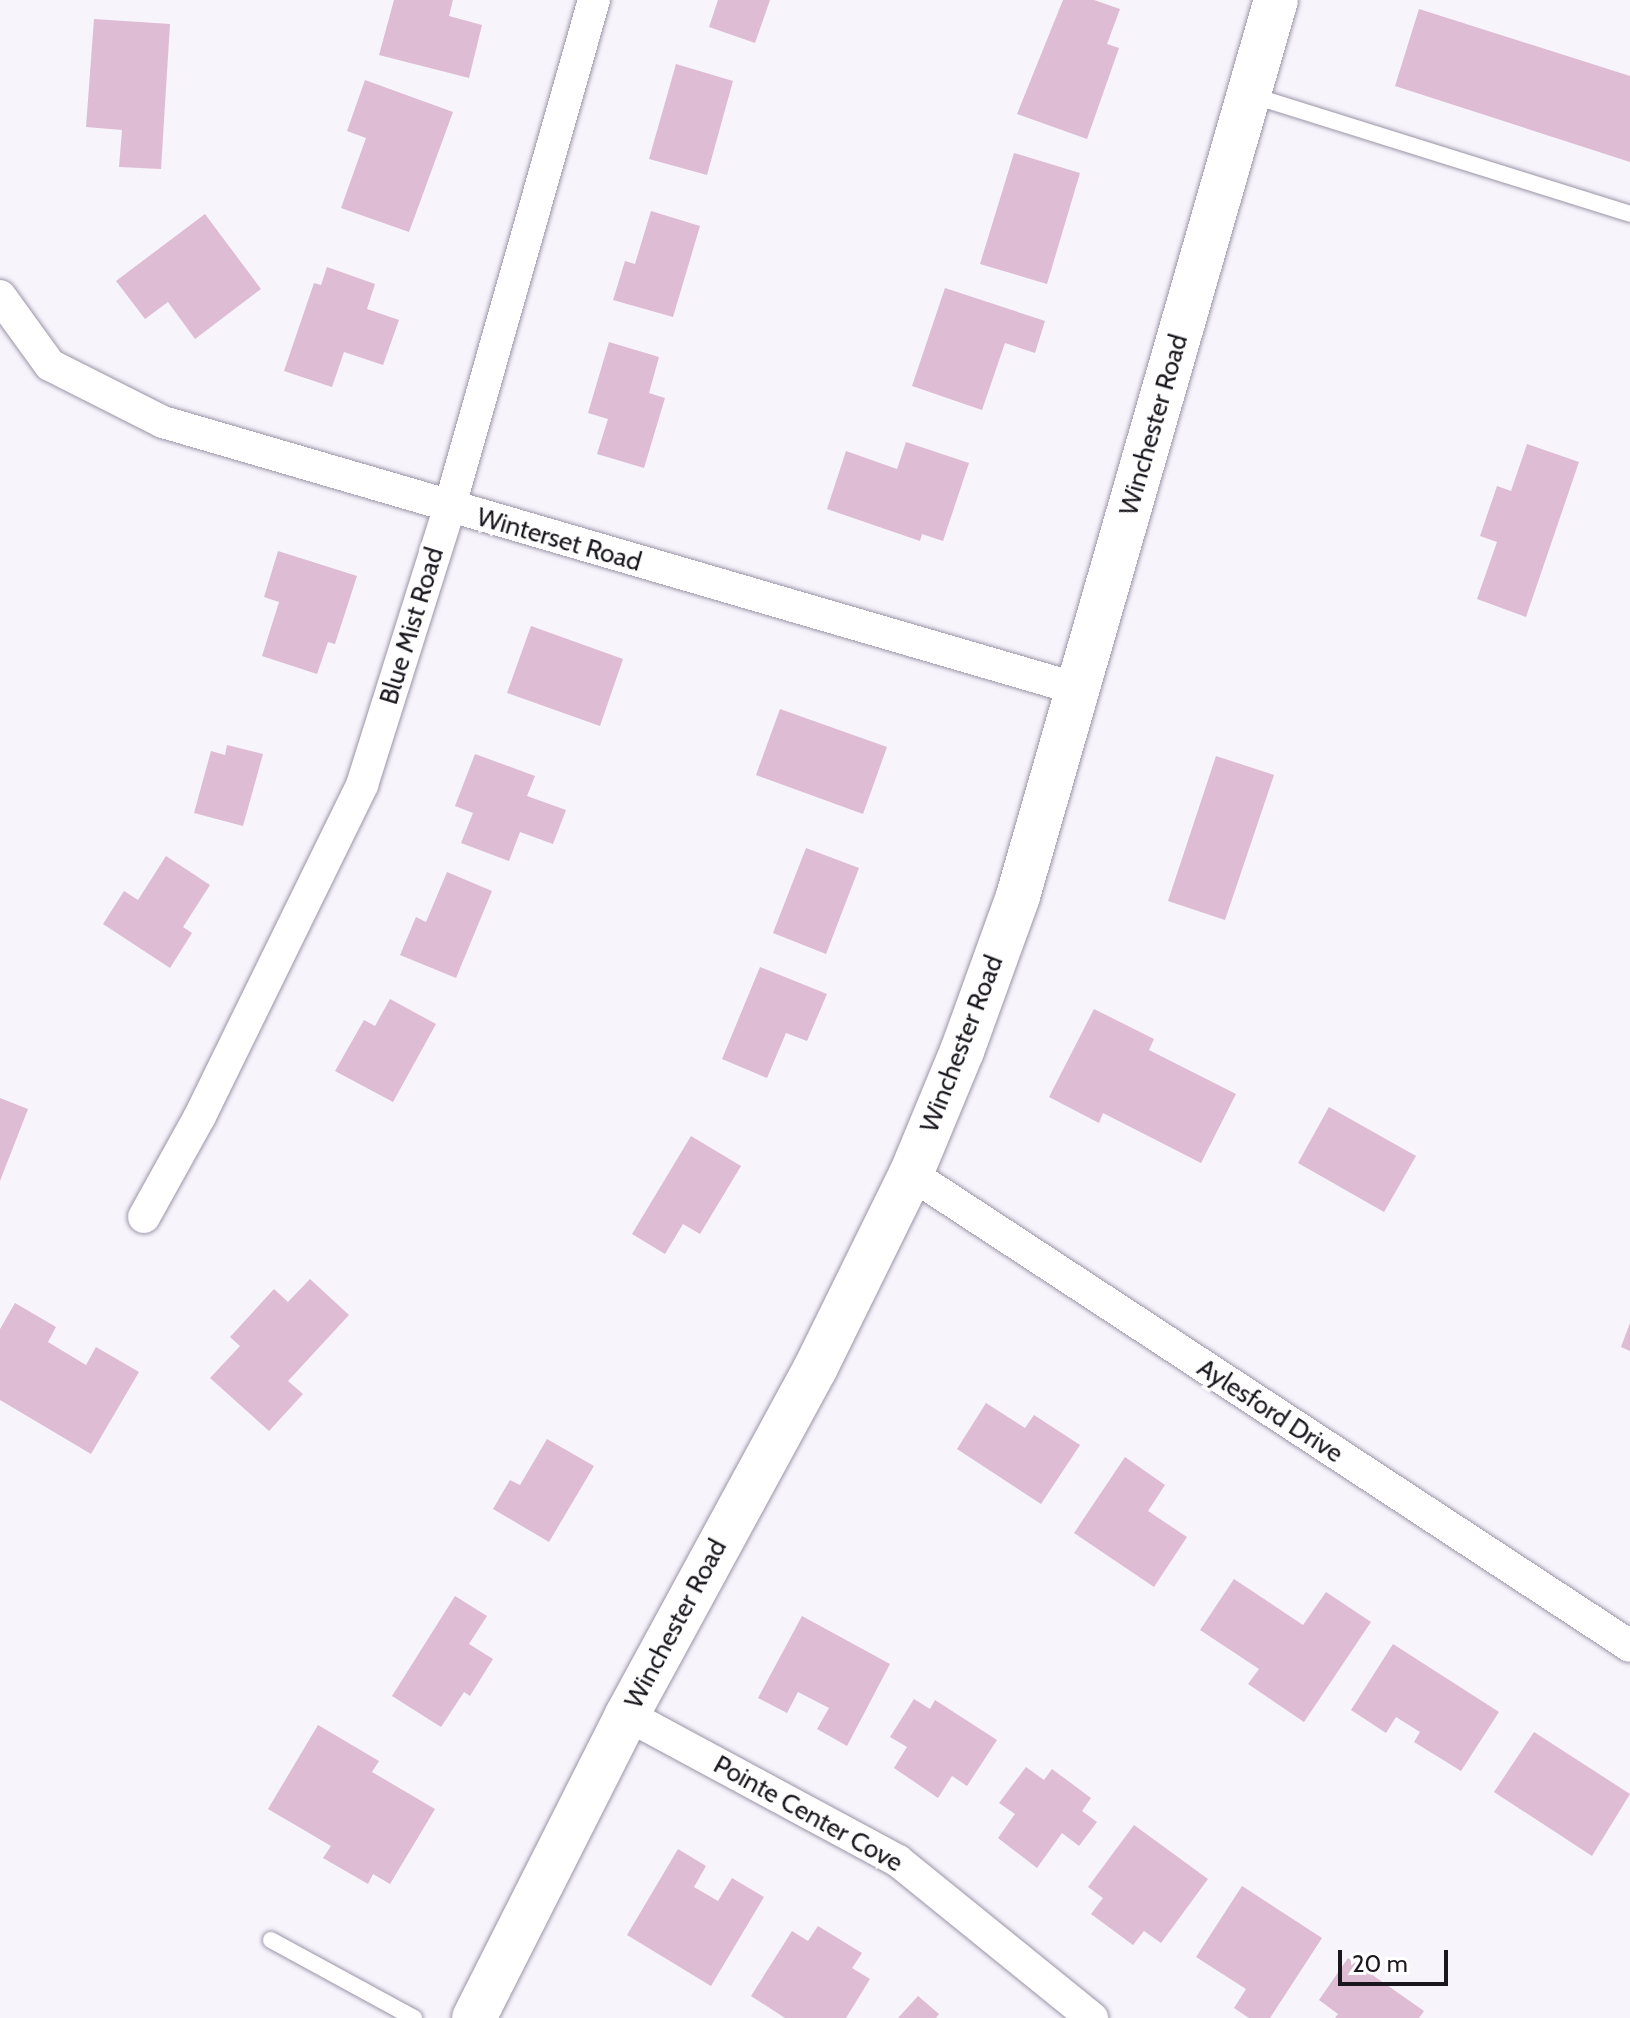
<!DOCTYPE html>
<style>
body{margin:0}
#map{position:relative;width:1630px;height:2018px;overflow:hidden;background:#f7f4fc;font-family:Cabin,sans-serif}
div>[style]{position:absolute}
.building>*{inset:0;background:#debcd3}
.roads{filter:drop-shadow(0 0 2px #9b94a6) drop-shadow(0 0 2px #9b94a6)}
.lane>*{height:16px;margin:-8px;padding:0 8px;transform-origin:8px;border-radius:8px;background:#fff}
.street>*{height:32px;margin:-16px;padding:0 16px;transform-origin:16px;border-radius:16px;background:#fff}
.secondary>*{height:44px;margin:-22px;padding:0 22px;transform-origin:22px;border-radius:22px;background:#fff}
span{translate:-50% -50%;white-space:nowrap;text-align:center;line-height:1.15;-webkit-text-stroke:7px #fff;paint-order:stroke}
.street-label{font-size:26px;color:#1a171e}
.scale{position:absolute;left:1338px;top:1950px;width:110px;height:36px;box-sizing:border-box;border:4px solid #1a171e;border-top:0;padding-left:10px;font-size:24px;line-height:28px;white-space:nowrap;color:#1a171e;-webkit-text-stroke:6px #fff;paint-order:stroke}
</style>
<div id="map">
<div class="building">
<i style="clip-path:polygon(394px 0,453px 0,449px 16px,482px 25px,469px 78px,379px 55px)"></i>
<i style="clip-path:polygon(718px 0,770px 0,755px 43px,709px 27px)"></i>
<i style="clip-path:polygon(1063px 0,1094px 0,1120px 9px,1107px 44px,1119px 48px,1087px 139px,1017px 114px)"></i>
<i style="clip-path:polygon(1419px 9px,1630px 76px,1630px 162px,1395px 86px)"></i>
<i style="clip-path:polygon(94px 19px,170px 24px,161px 169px,119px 167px,122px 130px,86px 127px)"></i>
<i style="clip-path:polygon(676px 64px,733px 81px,707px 175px,649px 159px)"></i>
<i style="clip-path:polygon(365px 80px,453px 112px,409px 232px,341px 208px,366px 138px,347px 131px)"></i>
<i style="clip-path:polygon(1014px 153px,1080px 173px,1047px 284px,980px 264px)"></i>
<i style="clip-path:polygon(651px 211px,700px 226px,673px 317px,613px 300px,625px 261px,635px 264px)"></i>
<i style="clip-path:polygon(205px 214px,261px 289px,195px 339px,168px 302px,145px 319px,116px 281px)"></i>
<i style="clip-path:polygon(327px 267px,375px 284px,367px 309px,399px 320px,383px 365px,344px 352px,332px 387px,284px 371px,314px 283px,321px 285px)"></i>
<i style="clip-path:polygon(945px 288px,1045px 321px,1035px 353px,1005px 343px,982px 410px,912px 386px)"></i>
<i style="clip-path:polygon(609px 342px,659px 357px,649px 393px,665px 398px,644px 468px,597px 454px,608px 419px,588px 413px)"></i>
<i style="clip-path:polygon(906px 442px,969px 463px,943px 541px,922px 534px,920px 541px,827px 509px,846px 451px,897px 469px)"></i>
<i style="clip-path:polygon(1527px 444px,1579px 462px,1526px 617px,1477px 599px,1497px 542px,1480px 536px,1497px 486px,1511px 491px)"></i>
<i style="clip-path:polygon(278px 551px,357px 576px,335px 644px,328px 642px,317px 674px,262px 656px,279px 602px,264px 597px)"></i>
<i style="clip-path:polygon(531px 626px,623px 659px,600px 726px,507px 693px)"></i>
<i style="clip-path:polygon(780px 709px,887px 747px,863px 814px,756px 775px)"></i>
<i style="clip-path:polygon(227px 745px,263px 754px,243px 826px,194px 813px,211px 751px,225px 755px)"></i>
<i style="clip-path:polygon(475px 754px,535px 776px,527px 796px,566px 810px,553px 844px,520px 832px,509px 861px,461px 843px,473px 813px,455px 806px)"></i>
<i style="clip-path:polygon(1216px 756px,1274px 775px,1225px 920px,1168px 901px)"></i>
<i style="clip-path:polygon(806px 848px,859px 868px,826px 954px,773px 933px)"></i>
<i style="clip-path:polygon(166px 856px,210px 885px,183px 927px,192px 933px,170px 968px,103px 924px,124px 891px,138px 900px)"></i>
<i style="clip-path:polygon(447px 872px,492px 891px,456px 978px,400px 955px,416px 917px,426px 922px)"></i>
<i style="clip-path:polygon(760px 967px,827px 994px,807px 1041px,786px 1033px,767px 1078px,722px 1059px)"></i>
<i style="clip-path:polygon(390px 999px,436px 1024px,393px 1102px,335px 1071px,364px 1020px,375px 1026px)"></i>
<i style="clip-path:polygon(1094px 1009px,1154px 1039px,1149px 1050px,1236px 1094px,1201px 1163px,1103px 1113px,1099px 1123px,1049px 1097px)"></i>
<i style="clip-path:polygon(0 1098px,28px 1109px,0 1181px)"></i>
<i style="clip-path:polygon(1329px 1107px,1416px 1156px,1384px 1212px,1298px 1163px)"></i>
<i style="clip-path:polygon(691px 1136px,741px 1166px,700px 1234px,683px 1224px,665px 1254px,632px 1234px)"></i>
<i style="clip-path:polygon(310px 1279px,349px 1315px,288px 1381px,303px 1394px,269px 1431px,210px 1378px,240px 1346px,230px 1337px,274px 1289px,288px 1302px)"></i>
<i style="clip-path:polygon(15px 1303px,56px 1327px,48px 1342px,86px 1365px,96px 1347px,139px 1372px,91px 1454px,0 1400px,0 1329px)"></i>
<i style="clip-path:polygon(1630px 1323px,1630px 1351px,1621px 1347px)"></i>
<i style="clip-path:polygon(986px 1403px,1025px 1428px,1034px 1415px,1080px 1445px,1041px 1504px,957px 1449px)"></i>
<i style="clip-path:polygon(547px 1439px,594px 1466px,549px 1542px,493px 1509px,510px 1480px,520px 1485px)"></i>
<i style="clip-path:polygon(1125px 1457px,1165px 1485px,1148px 1511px,1187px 1537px,1154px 1587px,1074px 1533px)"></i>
<i style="clip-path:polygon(1234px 1579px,1303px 1625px,1326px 1592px,1371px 1622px,1304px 1722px,1248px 1684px,1259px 1669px,1200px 1630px)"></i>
<i style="clip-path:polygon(455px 1596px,487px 1616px,469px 1644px,493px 1659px,470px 1696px,464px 1692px,441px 1727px,392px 1696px)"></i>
<i style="clip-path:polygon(802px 1616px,890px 1664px,847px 1746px,817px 1729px,829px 1708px,798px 1692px,787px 1713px,758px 1698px)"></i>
<i style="clip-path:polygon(1393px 1644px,1499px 1712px,1461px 1771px,1414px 1742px,1420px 1732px,1396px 1717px,1386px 1733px,1351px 1710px)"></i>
<i style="clip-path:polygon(914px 1699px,930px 1709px,935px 1700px,997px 1740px,967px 1786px,952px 1776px,938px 1798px,894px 1768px,907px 1747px,890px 1737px)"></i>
<i style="clip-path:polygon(318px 1725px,379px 1761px,372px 1772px,435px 1809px,390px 1884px,373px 1874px,368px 1884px,323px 1858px,331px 1846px,268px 1809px)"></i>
<i style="clip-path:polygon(1534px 1732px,1630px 1794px,1592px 1856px,1494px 1792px)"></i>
<i style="clip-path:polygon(1026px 1767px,1044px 1780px,1052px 1769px,1091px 1798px,1082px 1811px,1097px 1822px,1079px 1846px,1062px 1833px,1037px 1868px,998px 1838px,1015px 1814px,999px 1803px)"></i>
<i style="clip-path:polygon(1134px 1825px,1208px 1879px,1161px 1943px,1144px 1931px,1133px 1945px,1091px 1914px,1103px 1898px,1088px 1887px)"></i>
<i style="clip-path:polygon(678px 1849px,706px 1866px,694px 1887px,718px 1901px,732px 1878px,764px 1897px,711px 1986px,627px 1935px)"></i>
<i style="clip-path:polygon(1242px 1886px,1322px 1938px,1270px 2018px,1249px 2018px,1234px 2008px,1246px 1989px,1196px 1957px)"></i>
<i style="clip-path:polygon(818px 1926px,862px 1953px,852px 1968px,870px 1979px,846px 2018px,785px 2018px,751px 1996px,792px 1931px,808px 1941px)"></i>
<i style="clip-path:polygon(1348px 1958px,1424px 2011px,1419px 2018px,1335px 2018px,1338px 2014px,1319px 2000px)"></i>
<i style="clip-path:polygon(918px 1996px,939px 2014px,936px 2018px,898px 2018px)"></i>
</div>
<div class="roads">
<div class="lane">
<i style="left:1251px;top:95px;width:397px;rotate:17.4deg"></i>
<i style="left:271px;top:1940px;width:163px;rotate:28.6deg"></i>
</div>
<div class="street">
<i style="left:0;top:296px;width:85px;rotate:54.1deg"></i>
<i style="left:50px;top:365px;width:127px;rotate:26.8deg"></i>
<i style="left:163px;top:422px;width:953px;rotate:16.27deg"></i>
<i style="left:911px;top:1174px;width:860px;rotate:33.28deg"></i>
<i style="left:144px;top:1217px;width:115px;rotate:-61deg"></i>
<i style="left:200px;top:1116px;width:369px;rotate:-63.9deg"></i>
<i style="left:362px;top:785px;width:289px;rotate:-72.5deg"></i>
<i style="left:449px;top:509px;width:529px;rotate:-74.1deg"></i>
<i style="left:627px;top:1715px;width:308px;rotate:28.3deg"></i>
<i style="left:898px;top:1861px;width:250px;rotate:39deg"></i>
</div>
<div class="secondary">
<i style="left:474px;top:2018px;width:339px;rotate:-63.2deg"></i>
<i style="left:627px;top:1715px;width:394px;rotate:-61.5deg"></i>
<i style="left:815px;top:1369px;width:217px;rotate:-63.8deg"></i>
<i style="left:911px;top:1174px;width:133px;rotate:-67.5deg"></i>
<i style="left:962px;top:1051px;width:165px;rotate:-70.1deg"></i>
<i style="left:1018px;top:896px;width:932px;rotate:-73.94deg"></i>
</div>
</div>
<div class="street-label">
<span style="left:1154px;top:425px;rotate:-74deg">Winchester Road</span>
<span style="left:559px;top:540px;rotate:16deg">Winterset Road</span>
<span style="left:412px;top:626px;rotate:-73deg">Blue Mist Road</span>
<span style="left:962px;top:1044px;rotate:-69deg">Winchester Road</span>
<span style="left:1270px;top:1411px;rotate:33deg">Aylesford Drive</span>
<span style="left:676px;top:1624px;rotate:-62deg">Winchester Road</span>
<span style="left:808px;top:1814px;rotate:29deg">Pointe Center Cove</span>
</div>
<div class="scale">20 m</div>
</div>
